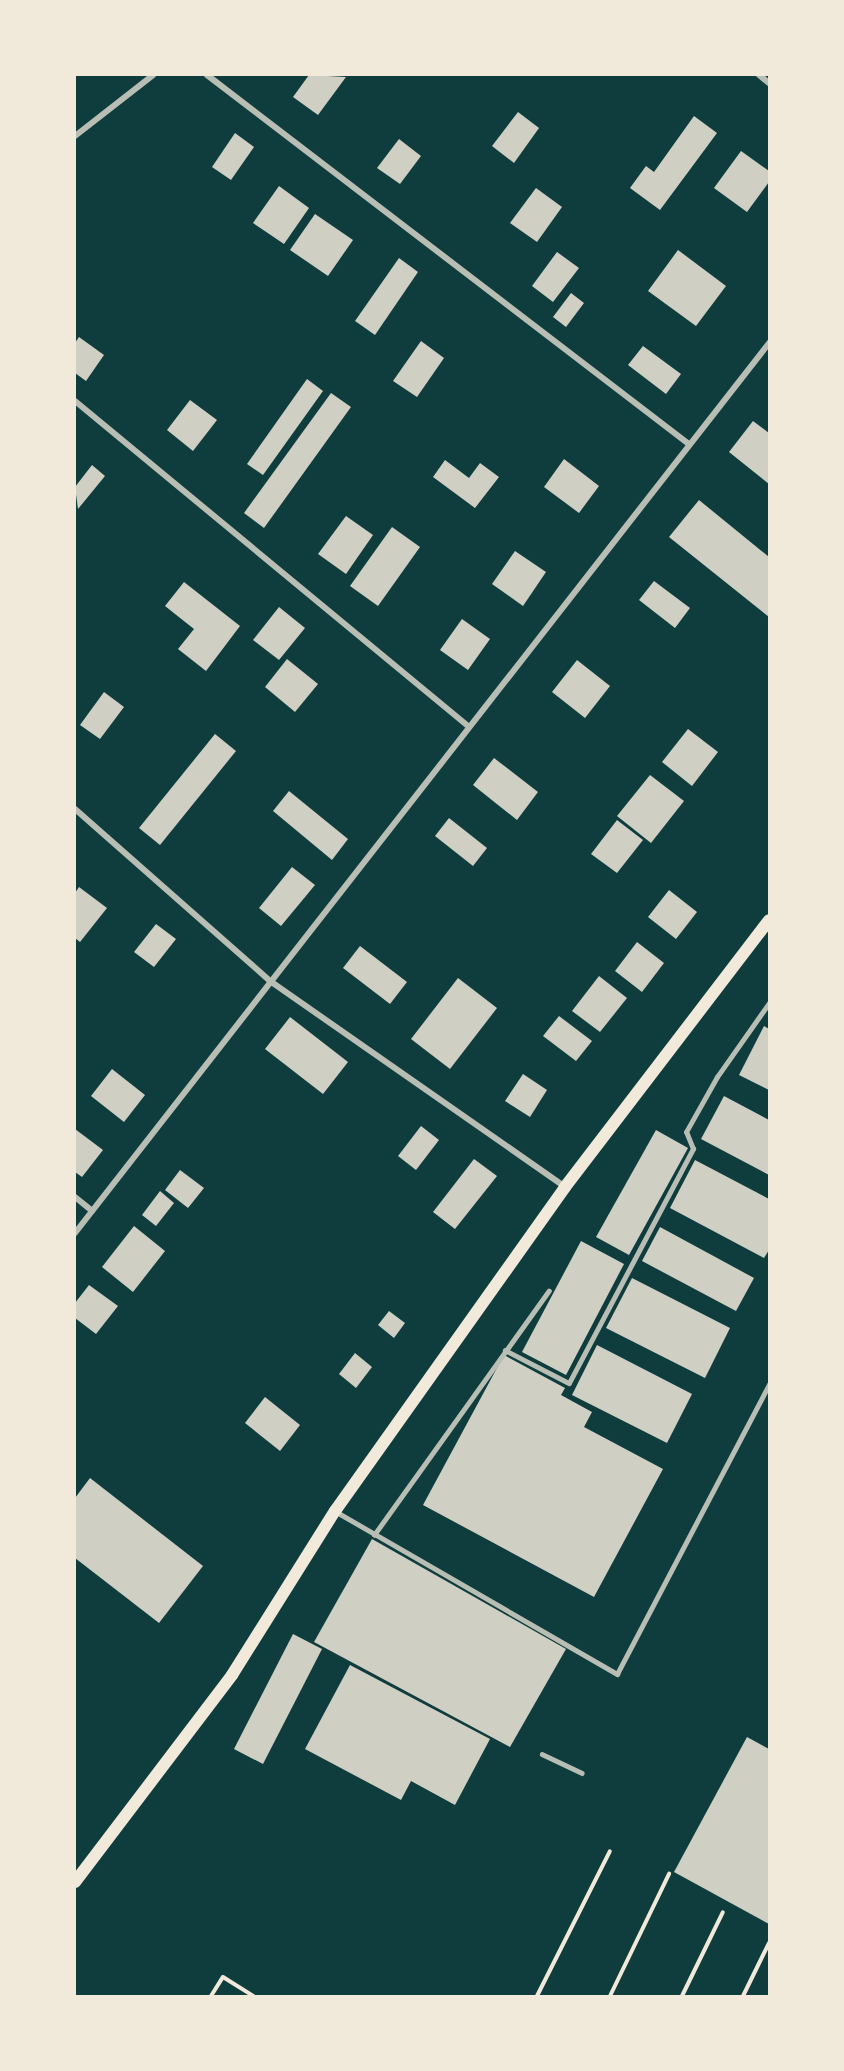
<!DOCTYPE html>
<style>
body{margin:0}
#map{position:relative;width:844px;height:2071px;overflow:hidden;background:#0f3d3e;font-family:"PT Sans Narrow",sans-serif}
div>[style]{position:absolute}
.building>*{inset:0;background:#cfcfc3}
.path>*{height:4px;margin:-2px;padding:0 2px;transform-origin:2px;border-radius:2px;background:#f1e9da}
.service>*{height:4.5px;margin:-2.25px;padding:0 2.25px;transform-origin:2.25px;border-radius:2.25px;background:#b8beb3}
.minor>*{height:6px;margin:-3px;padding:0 3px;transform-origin:3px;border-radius:3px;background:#b8beb3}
.secondary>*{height:12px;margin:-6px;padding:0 6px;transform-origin:6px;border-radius:6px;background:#f1e9da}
span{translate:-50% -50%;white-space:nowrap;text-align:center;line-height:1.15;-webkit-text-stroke:4.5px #f1e9da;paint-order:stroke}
.frame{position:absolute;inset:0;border:76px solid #f1e9da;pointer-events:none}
</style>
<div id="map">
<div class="building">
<i style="clip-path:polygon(309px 75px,346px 77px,318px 115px,293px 97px)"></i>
<i style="clip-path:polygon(518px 112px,539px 128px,514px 163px,492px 146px)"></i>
<i style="clip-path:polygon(694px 116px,717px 133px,660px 210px,630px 188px,646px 166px,654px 172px)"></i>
<i style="clip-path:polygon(235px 133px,254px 147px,231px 180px,212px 167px)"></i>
<i style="clip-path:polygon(399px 139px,421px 156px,400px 184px,377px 168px)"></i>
<i style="clip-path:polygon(741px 151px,769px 171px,769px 182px,747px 212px,714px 188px)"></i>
<i style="clip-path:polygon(279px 186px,309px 208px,284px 244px,253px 223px)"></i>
<i style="clip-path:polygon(536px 188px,562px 207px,537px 242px,510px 223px)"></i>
<i style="clip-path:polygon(315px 214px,353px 240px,328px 276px,290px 250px)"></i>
<i style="clip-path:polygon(678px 250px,726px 286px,696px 326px,648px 291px)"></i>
<i style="clip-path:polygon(557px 252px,579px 268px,553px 302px,532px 286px)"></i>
<i style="clip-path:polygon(399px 258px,418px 272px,375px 335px,355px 321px)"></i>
<i style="clip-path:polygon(571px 293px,584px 303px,566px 327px,553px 317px)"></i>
<i style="clip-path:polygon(79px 337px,104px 355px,86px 381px,75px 373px,75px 343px)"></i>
<i style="clip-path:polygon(421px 341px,444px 358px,417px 397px,393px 381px)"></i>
<i style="clip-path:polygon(643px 346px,681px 374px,666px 394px,628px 365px)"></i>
<i style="clip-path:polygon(307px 379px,323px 391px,263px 475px,247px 464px)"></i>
<i style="clip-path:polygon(331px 393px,351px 407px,264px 528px,244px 513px)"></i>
<i style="clip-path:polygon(190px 400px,217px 420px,193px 451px,167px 430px)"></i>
<i style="clip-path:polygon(753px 421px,769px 433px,769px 484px,729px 452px)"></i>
<i style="clip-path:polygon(564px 459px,599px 486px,579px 513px,544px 487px)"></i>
<i style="clip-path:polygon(445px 460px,469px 478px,480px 463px,499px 477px,475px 508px,433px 477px)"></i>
<i style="clip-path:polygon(92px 465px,105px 476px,78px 509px,75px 487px)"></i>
<i style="clip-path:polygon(699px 500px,769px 557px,769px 617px,669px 537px)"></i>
<i style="clip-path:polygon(346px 516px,373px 535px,346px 574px,318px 554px)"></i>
<i style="clip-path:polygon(392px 527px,420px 547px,378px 606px,350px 586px)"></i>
<i style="clip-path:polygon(515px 551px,546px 572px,523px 606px,492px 584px)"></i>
<i style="clip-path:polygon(654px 581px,690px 608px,675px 628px,639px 600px)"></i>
<i style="clip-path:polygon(184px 582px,240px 626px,206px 671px,178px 649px,194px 629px,165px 606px)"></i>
<i style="clip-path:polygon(279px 607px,305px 628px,279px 660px,253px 640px)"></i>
<i style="clip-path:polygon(462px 619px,490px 639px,468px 670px,440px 650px)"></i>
<i style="clip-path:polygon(287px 659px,318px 684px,295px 712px,265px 687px)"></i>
<i style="clip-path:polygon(577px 660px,610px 686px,585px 718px,552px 692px)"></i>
<i style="clip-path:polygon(104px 692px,124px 707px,100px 739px,80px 725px)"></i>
<i style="clip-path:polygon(688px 729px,718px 752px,692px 786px,662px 762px)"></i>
<i style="clip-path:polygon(215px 734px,236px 751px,160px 845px,139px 828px)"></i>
<i style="clip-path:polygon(494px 758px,538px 792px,517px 820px,473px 785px)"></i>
<i style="clip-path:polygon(650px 775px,684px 801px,651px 843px,617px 816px)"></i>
<i style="clip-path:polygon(289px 791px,348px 839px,332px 860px,273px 811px)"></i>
<i style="clip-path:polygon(449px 818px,487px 848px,473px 866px,435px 836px)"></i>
<i style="clip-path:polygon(617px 820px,643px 840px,617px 873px,591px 854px)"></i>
<i style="clip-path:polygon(292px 867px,315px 885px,281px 926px,259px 908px)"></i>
<i style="clip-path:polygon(79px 887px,107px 908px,80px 942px,75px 938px,75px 893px)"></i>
<i style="clip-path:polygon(669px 890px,697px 912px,676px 939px,648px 917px)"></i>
<i style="clip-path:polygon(156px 924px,176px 939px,154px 967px,134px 952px)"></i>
<i style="clip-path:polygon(637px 942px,664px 963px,642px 992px,615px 971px)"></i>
<i style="clip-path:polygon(360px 946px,407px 982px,390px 1004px,343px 968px)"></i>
<i style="clip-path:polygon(599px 976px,627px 998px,600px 1032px,572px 1011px)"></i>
<i style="clip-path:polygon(458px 978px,497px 1008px,450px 1069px,411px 1039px)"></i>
<i style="clip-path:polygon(559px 1016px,592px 1041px,576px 1061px,543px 1036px)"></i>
<i style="clip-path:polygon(290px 1017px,348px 1062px,323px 1094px,265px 1049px)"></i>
<i style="clip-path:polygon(764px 1026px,769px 1029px,769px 1090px,739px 1075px)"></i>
<i style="clip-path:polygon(112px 1069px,145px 1095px,124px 1122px,91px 1096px)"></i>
<i style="clip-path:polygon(523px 1074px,547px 1090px,530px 1117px,505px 1101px)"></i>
<i style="clip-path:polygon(724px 1096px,769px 1120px,769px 1175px,701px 1139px)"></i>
<i style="clip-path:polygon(421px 1126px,439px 1140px,416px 1170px,398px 1156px)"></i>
<i style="clip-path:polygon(75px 1129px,103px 1150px,82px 1177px,75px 1172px)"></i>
<i style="clip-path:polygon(656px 1130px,688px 1148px,629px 1255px,596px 1237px)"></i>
<i style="clip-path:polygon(474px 1159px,497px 1176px,455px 1229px,433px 1212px)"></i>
<i style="clip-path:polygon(695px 1160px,769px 1199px,769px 1250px,764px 1258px,670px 1208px)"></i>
<i style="clip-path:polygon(180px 1170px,204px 1188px,188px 1208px,165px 1190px)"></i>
<i style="clip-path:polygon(160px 1191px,174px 1203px,156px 1226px,142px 1215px)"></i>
<i style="clip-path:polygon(134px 1226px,165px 1251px,133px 1292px,102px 1267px)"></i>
<i style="clip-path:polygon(660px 1227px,754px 1278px,736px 1311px,642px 1261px)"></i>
<i style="clip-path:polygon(581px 1241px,624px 1264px,566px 1375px,522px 1352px)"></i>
<i style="clip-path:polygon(632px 1278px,730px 1328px,705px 1378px,606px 1328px)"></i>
<i style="clip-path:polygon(89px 1285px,118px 1306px,96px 1334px,75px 1318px,75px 1303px)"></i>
<i style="clip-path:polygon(389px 1311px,405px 1323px,394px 1338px,378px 1325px)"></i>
<i style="clip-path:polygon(597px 1345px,692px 1394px,667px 1443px,572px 1395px)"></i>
<i style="clip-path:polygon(355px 1353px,372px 1367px,356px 1388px,339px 1374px)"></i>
<i style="clip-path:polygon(504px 1355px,565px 1388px,561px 1395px,592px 1412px,584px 1427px,663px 1469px,594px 1597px,423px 1505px)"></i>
<i style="clip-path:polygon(265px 1397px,300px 1425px,280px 1451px,245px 1423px)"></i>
<i style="clip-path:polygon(90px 1478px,203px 1566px,159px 1623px,75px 1558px,75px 1498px)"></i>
<i style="clip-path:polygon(372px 1539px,566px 1649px,510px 1747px,314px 1642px)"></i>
<i style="clip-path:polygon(293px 1634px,322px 1649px,263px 1764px,234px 1749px)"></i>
<i style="clip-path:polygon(350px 1665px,490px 1739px,455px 1805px,411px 1781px,401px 1800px,305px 1749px)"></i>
<i style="clip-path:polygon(747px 1737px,769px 1749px,769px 1924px,674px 1872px)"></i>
</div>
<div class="path">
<i style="left:211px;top:1996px;width:22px;rotate:-58deg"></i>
<i style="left:223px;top:1977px;width:36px;rotate:32deg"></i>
<i style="left:537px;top:1996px;width:162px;rotate:-63.3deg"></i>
<i style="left:610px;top:1996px;width:136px;rotate:-64.2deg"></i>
<i style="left:682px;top:1996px;width:93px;rotate:-64deg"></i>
<i style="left:743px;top:1996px;width:59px;rotate:-63.9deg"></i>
</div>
<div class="service">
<i style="left:505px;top:1350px;width:72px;rotate:27.3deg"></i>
<i style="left:569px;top:1383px;width:265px;rotate:-62.1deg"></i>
<i style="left:693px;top:1149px;width:18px;rotate:-112deg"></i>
<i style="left:686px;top:1132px;width:63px;rotate:-60.6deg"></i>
<i style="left:717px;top:1077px;width:90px;rotate:-54.9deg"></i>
<i style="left:335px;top:1511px;width:326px;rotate:30deg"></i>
<i style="left:617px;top:1674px;width:327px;rotate:-62.3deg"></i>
<i style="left:374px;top:1535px;width:300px;rotate:-54.4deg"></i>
<i style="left:542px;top:1754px;width:44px;rotate:25.4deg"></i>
</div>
<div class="minor">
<i style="left:207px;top:75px;width:607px;rotate:37.44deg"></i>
<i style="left:759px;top:75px;width:13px;rotate:39deg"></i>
<i style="left:75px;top:136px;width:99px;rotate:-38deg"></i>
<i style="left:75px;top:401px;width:510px;rotate:39.59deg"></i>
<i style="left:75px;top:809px;width:260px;rotate:41.4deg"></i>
<i style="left:270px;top:981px;width:360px;rotate:34.9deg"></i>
<i style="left:75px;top:1197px;width:22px;rotate:39deg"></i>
<i style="left:75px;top:1233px;width:1129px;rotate:-52.05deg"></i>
</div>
<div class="secondary">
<i style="left:75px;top:1882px;width:260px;rotate:-52.8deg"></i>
<i style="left:232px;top:1675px;width:194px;rotate:-57.9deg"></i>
<i style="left:335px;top:1511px;width:397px;rotate:-54.6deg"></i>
<i style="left:565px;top:1187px;width:336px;rotate:-52.6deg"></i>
</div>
<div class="frame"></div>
</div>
